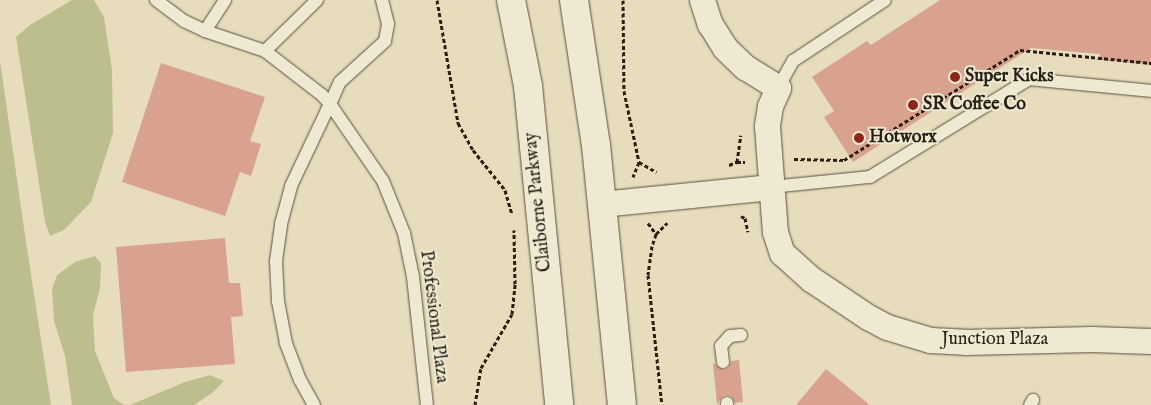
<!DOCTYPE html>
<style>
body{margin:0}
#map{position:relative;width:1151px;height:405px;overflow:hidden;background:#e7ddbc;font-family:"IM FELL English",serif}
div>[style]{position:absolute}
.green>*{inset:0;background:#bcbf8d}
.building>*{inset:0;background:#d8a28f}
.path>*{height:3px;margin-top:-1.5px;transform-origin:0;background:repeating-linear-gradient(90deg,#291f14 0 4px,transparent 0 6.5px)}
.roads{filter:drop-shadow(0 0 1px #584e3e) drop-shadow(0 0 1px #584e3e)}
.lane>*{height:12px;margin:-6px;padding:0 6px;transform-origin:6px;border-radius:6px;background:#efe9d3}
.street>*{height:25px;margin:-12.5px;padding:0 12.5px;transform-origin:12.5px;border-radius:12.5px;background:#efe9d3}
.secondary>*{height:28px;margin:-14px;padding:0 14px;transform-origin:14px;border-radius:14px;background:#efe9d3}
.dots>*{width:14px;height:14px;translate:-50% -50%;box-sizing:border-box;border:2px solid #efe9d3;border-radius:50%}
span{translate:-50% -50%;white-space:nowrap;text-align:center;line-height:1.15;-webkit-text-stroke:4px #efe9d3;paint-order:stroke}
.poi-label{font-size:18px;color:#291f14;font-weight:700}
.left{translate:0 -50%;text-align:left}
.street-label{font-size:18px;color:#291f14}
</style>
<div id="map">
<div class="green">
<i style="clip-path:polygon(72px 0,94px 0,104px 17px,112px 70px,113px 133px,91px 202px,64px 230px,50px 236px,45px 222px,16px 37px,30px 25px)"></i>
<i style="clip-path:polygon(0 61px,25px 235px,51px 405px,0 405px)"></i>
<i style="clip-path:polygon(95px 256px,101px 263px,100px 288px,93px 315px,95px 351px,114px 398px,124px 405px,72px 405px,65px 356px,54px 321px,52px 289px,57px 275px,75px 262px)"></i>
<i style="clip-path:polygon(210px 375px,224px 381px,212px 393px,194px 405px,130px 405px,185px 382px)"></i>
</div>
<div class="building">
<i style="clip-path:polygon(940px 0,1151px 0,1151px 65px,1100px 60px,1100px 54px,1031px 48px,853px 162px,824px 117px,834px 111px,812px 77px,867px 41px,871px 45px)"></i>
<i style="clip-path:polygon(161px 63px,265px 97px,250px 141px,261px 144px,251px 176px,240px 172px,225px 216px,122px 182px)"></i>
<i style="clip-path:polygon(225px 238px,229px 283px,240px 283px,243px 316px,231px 317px,235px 364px,126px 372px,116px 247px)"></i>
<i style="clip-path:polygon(739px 360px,743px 402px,735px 403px,731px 396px,727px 395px,723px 396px,717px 404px,713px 363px,724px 370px,728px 368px,731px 361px)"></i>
<i style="clip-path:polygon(826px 369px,870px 405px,796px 405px)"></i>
</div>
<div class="path">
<i style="left:437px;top:0;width:125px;rotate:80.3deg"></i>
<i style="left:458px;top:123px;width:31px;rotate:61deg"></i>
<i style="left:473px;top:150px;width:51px;rotate:51.3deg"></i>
<i style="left:505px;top:190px;width:25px;rotate:74deg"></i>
<i style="left:623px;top:0;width:91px;rotate:89.4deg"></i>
<i style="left:624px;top:91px;width:73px;rotate:78.1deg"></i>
<i style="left:639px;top:162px;width:16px;rotate:112deg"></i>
<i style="left:794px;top:159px;width:50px;rotate:1.1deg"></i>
<i style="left:844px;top:160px;width:208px;rotate:-32deg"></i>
<i style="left:1020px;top:50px;width:132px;rotate:5.7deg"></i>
<i style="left:639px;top:162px;width:20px;rotate:30deg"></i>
<i style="left:737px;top:162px;width:8px"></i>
<i style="left:729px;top:165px;width:9px;rotate:-21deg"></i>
<i style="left:737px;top:162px;width:27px;rotate:-82deg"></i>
<i style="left:741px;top:216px;width:4px;rotate:27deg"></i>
<i style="left:745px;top:218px;width:14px;rotate:78deg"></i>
<i style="left:648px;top:223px;width:14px;rotate:54deg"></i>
<i style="left:656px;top:234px;width:13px;rotate:108deg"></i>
<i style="left:652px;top:246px;width:29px;rotate:98deg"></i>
<i style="left:648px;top:275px;width:131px;rotate:83.9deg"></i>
<i style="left:656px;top:234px;width:16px;rotate:-45deg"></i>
<i style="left:475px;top:405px;width:37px;rotate:-81deg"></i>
<i style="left:481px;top:368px;width:62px;rotate:-60.1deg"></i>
<i style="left:512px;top:314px;width:30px;rotate:-84deg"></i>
<i style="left:515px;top:284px;width:54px;rotate:-91.1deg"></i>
</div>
<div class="roads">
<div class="lane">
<i style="left:156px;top:0;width:35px;rotate:37deg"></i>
<i style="left:184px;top:21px;width:23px;rotate:25deg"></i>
<i style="left:205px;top:31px;width:63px;rotate:18.4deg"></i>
<i style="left:265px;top:51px;width:72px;rotate:37.7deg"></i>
<i style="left:322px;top:95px;width:12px;rotate:48deg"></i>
<i style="left:330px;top:104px;width:24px;rotate:-66deg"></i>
<i style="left:340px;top:82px;width:61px;rotate:-42.3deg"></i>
<i style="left:385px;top:41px;width:17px;rotate:-80deg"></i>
<i style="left:388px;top:24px;width:25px;rotate:-104deg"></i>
<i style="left:205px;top:31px;width:37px;rotate:-57deg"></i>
<i style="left:265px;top:51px;width:73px;rotate:-44.4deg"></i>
<i style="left:778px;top:88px;width:31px;rotate:-61deg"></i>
<i style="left:793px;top:61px;width:110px;rotate:-33.5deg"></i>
<i style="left:771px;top:187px;width:100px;rotate:-5.8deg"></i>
<i style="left:870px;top:177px;width:187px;rotate:-31.6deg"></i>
<i style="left:1029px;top:79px;width:123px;rotate:5.6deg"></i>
<i style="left:723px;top:362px;width:16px;rotate:-97deg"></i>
<i style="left:721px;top:346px;width:13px;rotate:-48deg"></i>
<i style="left:730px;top:336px;width:11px;rotate:-5deg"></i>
<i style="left:727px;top:403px;width:2px;rotate:90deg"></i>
<i style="left:314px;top:405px;width:29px;rotate:-119deg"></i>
<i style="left:300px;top:380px;width:40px;rotate:-111deg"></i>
<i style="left:286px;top:343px;width:43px;rotate:-100.8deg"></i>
<i style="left:278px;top:301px;width:40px;rotate:-92.9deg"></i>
<i style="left:276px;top:261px;width:37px;rotate:-82deg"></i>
<i style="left:281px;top:224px;width:39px;rotate:-75deg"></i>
<i style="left:291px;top:186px;width:91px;rotate:-64.6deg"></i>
<i style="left:330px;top:104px;width:93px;rotate:55.5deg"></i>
<i style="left:383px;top:181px;width:56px;rotate:68deg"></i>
<i style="left:404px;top:233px;width:45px;rotate:78.4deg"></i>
<i style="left:413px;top:277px;width:129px;rotate:83.8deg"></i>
<i style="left:1030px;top:405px;width:6px;rotate:-59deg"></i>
</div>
<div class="street">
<i style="left:702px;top:0;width:25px;rotate:72deg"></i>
<i style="left:710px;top:24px;width:28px;rotate:58deg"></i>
<i style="left:725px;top:48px;width:28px;rotate:44deg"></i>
<i style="left:745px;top:67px;width:39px;rotate:32deg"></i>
<i style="left:778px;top:88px;width:20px;rotate:114deg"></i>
<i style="left:770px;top:106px;width:20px;rotate:99deg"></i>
<i style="left:767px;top:126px;width:106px;rotate:85.7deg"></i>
<i style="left:775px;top:232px;width:22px;rotate:72deg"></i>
<i style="left:782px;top:253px;width:39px;rotate:42deg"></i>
<i style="left:811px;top:279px;width:69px;rotate:33.7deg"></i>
<i style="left:868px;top:317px;width:21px;rotate:28deg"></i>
<i style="left:887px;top:327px;width:45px;rotate:16.8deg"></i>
<i style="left:930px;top:340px;width:35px;rotate:3deg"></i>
<i style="left:965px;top:342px;width:126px;rotate:-1.4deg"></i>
<i style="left:1091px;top:339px;width:60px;rotate:1.9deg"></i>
<i style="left:601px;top:204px;width:171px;rotate:-5.7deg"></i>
</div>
<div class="secondary">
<i style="left:511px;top:0;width:88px;rotate:78.8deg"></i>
<i style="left:528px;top:86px;width:321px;rotate:84.4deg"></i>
<i style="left:574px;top:0;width:147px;rotate:81.4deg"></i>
<i style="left:596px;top:145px;width:261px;rotate:84.3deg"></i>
</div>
</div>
<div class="dots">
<i style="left:955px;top:77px;background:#8f2418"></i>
<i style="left:913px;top:105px;background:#8f2418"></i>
<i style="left:859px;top:138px;background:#8f2418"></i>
</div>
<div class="poi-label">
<span class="left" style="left:965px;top:77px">Super Kicks</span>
<span class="left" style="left:923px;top:105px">SR Coffee Co</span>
<span class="left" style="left:869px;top:138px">Hotworx</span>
</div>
<div class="street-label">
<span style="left:539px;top:202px;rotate:-96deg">Claiborne Parkway</span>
<span style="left:433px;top:317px;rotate:83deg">Professional Plaza</span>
<span style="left:995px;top:340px">Junction Plaza</span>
</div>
</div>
